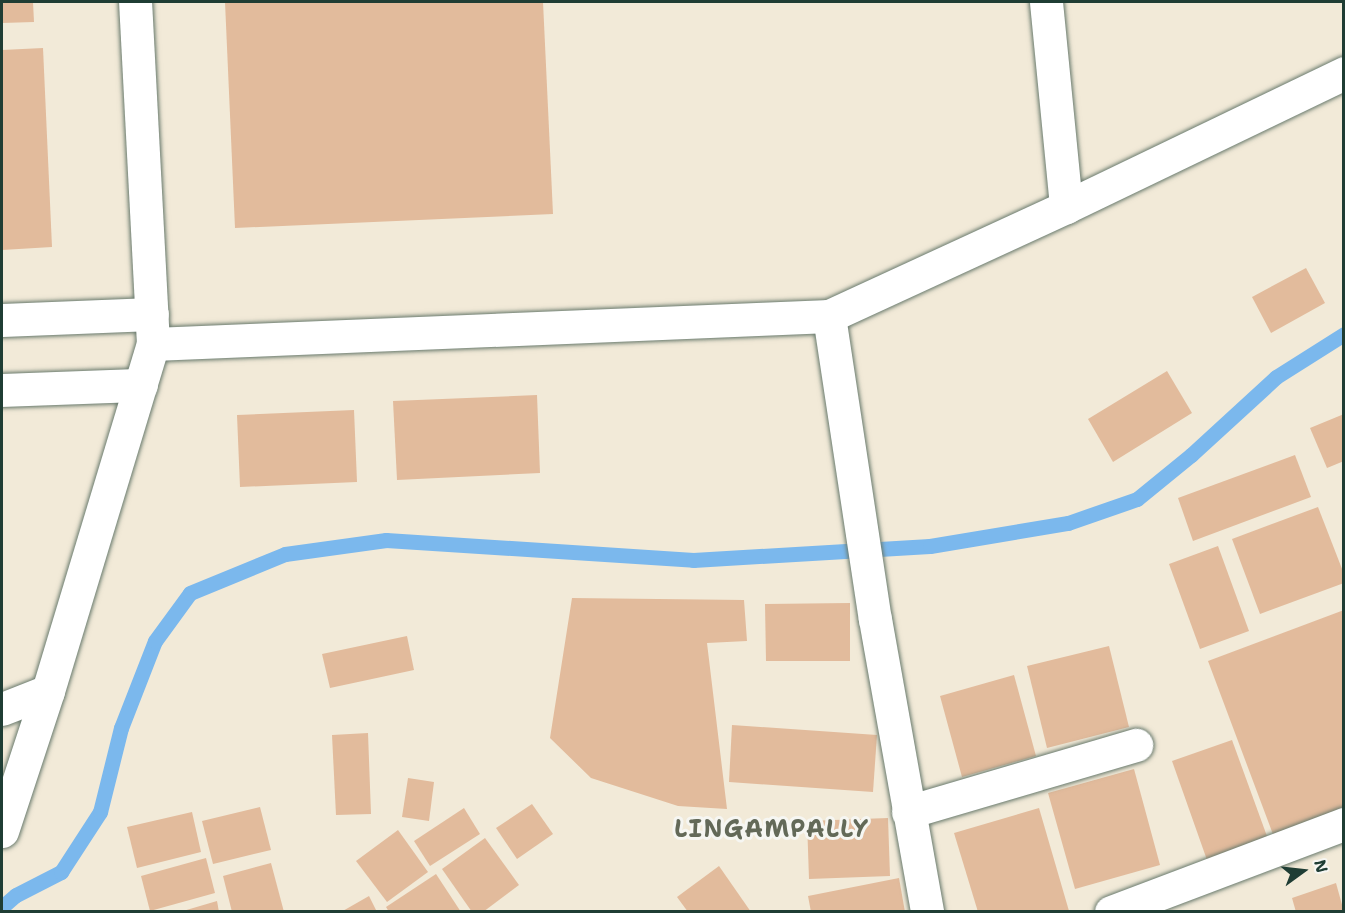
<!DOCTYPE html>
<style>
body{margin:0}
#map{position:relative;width:1345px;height:913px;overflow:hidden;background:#f2ead8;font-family:"Shantell Sans",sans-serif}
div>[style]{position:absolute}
.stream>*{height:15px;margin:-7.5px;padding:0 7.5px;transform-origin:7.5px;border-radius:7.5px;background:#7bb8ed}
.building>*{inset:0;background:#e2bb9c}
.roads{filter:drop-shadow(0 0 2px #697a6d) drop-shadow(0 0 2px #697a6d)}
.minor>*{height:33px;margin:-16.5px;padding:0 16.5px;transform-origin:16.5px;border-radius:16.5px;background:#fff}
span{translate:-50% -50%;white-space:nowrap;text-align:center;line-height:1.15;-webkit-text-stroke:6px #f6f6f2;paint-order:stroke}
.district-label{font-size:24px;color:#636958;font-weight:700;letter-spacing:1.5px}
.frame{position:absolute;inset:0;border:3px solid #1f3d34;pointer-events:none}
.north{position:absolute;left:1273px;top:841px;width:60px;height:60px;-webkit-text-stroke:4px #f6f6f2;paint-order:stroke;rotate:75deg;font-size:16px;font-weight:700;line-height:24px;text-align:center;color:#1f3d34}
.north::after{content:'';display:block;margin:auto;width:21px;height:27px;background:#1f3d34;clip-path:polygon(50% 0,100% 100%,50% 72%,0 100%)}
</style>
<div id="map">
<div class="stream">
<i style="left:2px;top:907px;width:18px;rotate:-41deg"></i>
<i style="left:16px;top:895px;width:51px;rotate:-27.1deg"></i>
<i style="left:61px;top:872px;width:72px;rotate:-57deg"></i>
<i style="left:100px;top:812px;width:87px;rotate:-76deg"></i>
<i style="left:121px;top:728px;width:93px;rotate:-68.7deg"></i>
<i style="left:155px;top:641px;width:59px;rotate:-53.9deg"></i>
<i style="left:190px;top:593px;width:103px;rotate:-22.3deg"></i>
<i style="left:285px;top:554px;width:102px;rotate:-7.9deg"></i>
<i style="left:386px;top:540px;width:308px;rotate:3.7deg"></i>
<i style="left:693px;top:560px;width:237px;rotate:-3.4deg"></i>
<i style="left:930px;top:546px;width:140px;rotate:-9.5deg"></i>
<i style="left:1068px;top:523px;width:73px;rotate:-19.2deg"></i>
<i style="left:1137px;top:499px;width:70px;rotate:-39.2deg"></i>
<i style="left:1191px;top:455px;width:115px;rotate:-42.5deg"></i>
<i style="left:1276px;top:377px;width:80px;rotate:-32.3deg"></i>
</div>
<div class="building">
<i style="clip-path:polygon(2px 2px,33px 2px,34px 22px,2px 23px)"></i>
<i style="clip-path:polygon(225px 2px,543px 2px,553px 214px,235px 228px)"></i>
<i style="clip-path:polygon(43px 48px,52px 247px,2px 250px,2px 50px)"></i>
<i style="clip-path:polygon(1306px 268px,1325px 303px,1271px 333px,1252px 297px)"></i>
<i style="clip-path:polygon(1167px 371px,1192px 413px,1113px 462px,1088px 419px)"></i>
<i style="clip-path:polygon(537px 395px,540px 473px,397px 480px,393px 401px)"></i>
<i style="clip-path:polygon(354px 410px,357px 482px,240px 487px,237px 415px)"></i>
<i style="clip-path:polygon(1344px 414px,1344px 461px,1327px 468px,1310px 428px)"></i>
<i style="clip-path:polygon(1295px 455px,1311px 497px,1193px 541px,1178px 498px)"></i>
<i style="clip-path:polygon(1318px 507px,1344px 574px,1344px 583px,1260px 614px,1232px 539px)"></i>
<i style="clip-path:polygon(1218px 546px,1249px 631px,1200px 649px,1169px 564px)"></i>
<i style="clip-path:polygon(572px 598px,744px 600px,747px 641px,707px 643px,727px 809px,678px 806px,591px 778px,550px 738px)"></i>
<i style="clip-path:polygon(850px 603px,850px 661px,766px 661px,765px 604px)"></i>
<i style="clip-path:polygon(1344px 610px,1344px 811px,1274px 837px,1208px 661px)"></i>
<i style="clip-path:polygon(407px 636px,414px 670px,330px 688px,322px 654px)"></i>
<i style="clip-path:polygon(1109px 646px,1129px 727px,1047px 748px,1027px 666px)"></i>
<i style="clip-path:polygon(1014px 675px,1036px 756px,962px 777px,940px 696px)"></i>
<i style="clip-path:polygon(732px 725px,877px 735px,873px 792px,729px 782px)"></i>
<i style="clip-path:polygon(368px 733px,371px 814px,336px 815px,332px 735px)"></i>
<i style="clip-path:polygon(1232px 740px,1268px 839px,1207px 860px,1172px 761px)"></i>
<i style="clip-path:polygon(1134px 769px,1160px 865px,1075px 889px,1048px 793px)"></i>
<i style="clip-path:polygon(408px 778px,434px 782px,429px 821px,402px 817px)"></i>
<i style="clip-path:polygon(532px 804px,553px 834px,517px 859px,496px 828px)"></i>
<i style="clip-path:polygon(260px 807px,271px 850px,213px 864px,202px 821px)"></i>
<i style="clip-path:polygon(464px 808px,480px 834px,430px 866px,414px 841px)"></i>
<i style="clip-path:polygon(1039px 808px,1069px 911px,978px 912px,954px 833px)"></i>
<i style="clip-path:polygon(192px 812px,201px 852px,137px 868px,127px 827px)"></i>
<i style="clip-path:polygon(888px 818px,890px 876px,809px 879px,807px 821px)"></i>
<i style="clip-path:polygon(398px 830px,428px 872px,387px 902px,356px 861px)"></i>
<i style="clip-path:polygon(485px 838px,519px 885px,483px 912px,472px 912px,442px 869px)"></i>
<i style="clip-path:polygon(206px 858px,215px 893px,150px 911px,141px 876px)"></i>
<i style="clip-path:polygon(271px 863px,284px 912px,232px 912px,223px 876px)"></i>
<i style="clip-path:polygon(719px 866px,751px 912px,688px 912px,677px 897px)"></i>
<i style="clip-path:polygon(436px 874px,461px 912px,389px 912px,386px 907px)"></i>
<i style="clip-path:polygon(899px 878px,905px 912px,811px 912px,808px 896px)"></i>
<i style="clip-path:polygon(1336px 883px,1344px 912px,1296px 912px,1292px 898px)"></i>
<i style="clip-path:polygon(369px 896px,377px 912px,341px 912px)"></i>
<i style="clip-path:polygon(217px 901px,219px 912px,183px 912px,183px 911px)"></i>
</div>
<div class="roads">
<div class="minor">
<i style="left:1046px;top:2px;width:206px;rotate:84.4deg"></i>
<i style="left:829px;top:316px;width:306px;rotate:81.4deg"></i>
<i style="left:875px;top:619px;width:298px;rotate:79.9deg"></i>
<i style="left:2px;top:320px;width:150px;rotate:-2.3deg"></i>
<i style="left:153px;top:344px;width:677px;rotate:-2.37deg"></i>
<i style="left:829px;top:316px;width:261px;rotate:-24.7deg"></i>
<i style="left:1066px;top:207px;width:309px;rotate:-25.7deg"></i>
<i style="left:2px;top:390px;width:139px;rotate:-2.1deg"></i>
<i style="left:2px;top:709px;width:49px;rotate:-21.4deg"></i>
<i style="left:908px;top:812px;width:238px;rotate:-16.4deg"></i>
<i style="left:2px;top:831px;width:147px;rotate:-71.8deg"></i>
<i style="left:48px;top:691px;width:363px;rotate:-73.2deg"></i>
<i style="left:153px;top:344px;width:342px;rotate:-93deg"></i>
<i style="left:1111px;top:912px;width:249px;rotate:-20.7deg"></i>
</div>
</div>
<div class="district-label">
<span style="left:772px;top:830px">LINGAMPALLY</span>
</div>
<div class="frame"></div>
<div class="north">N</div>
</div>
